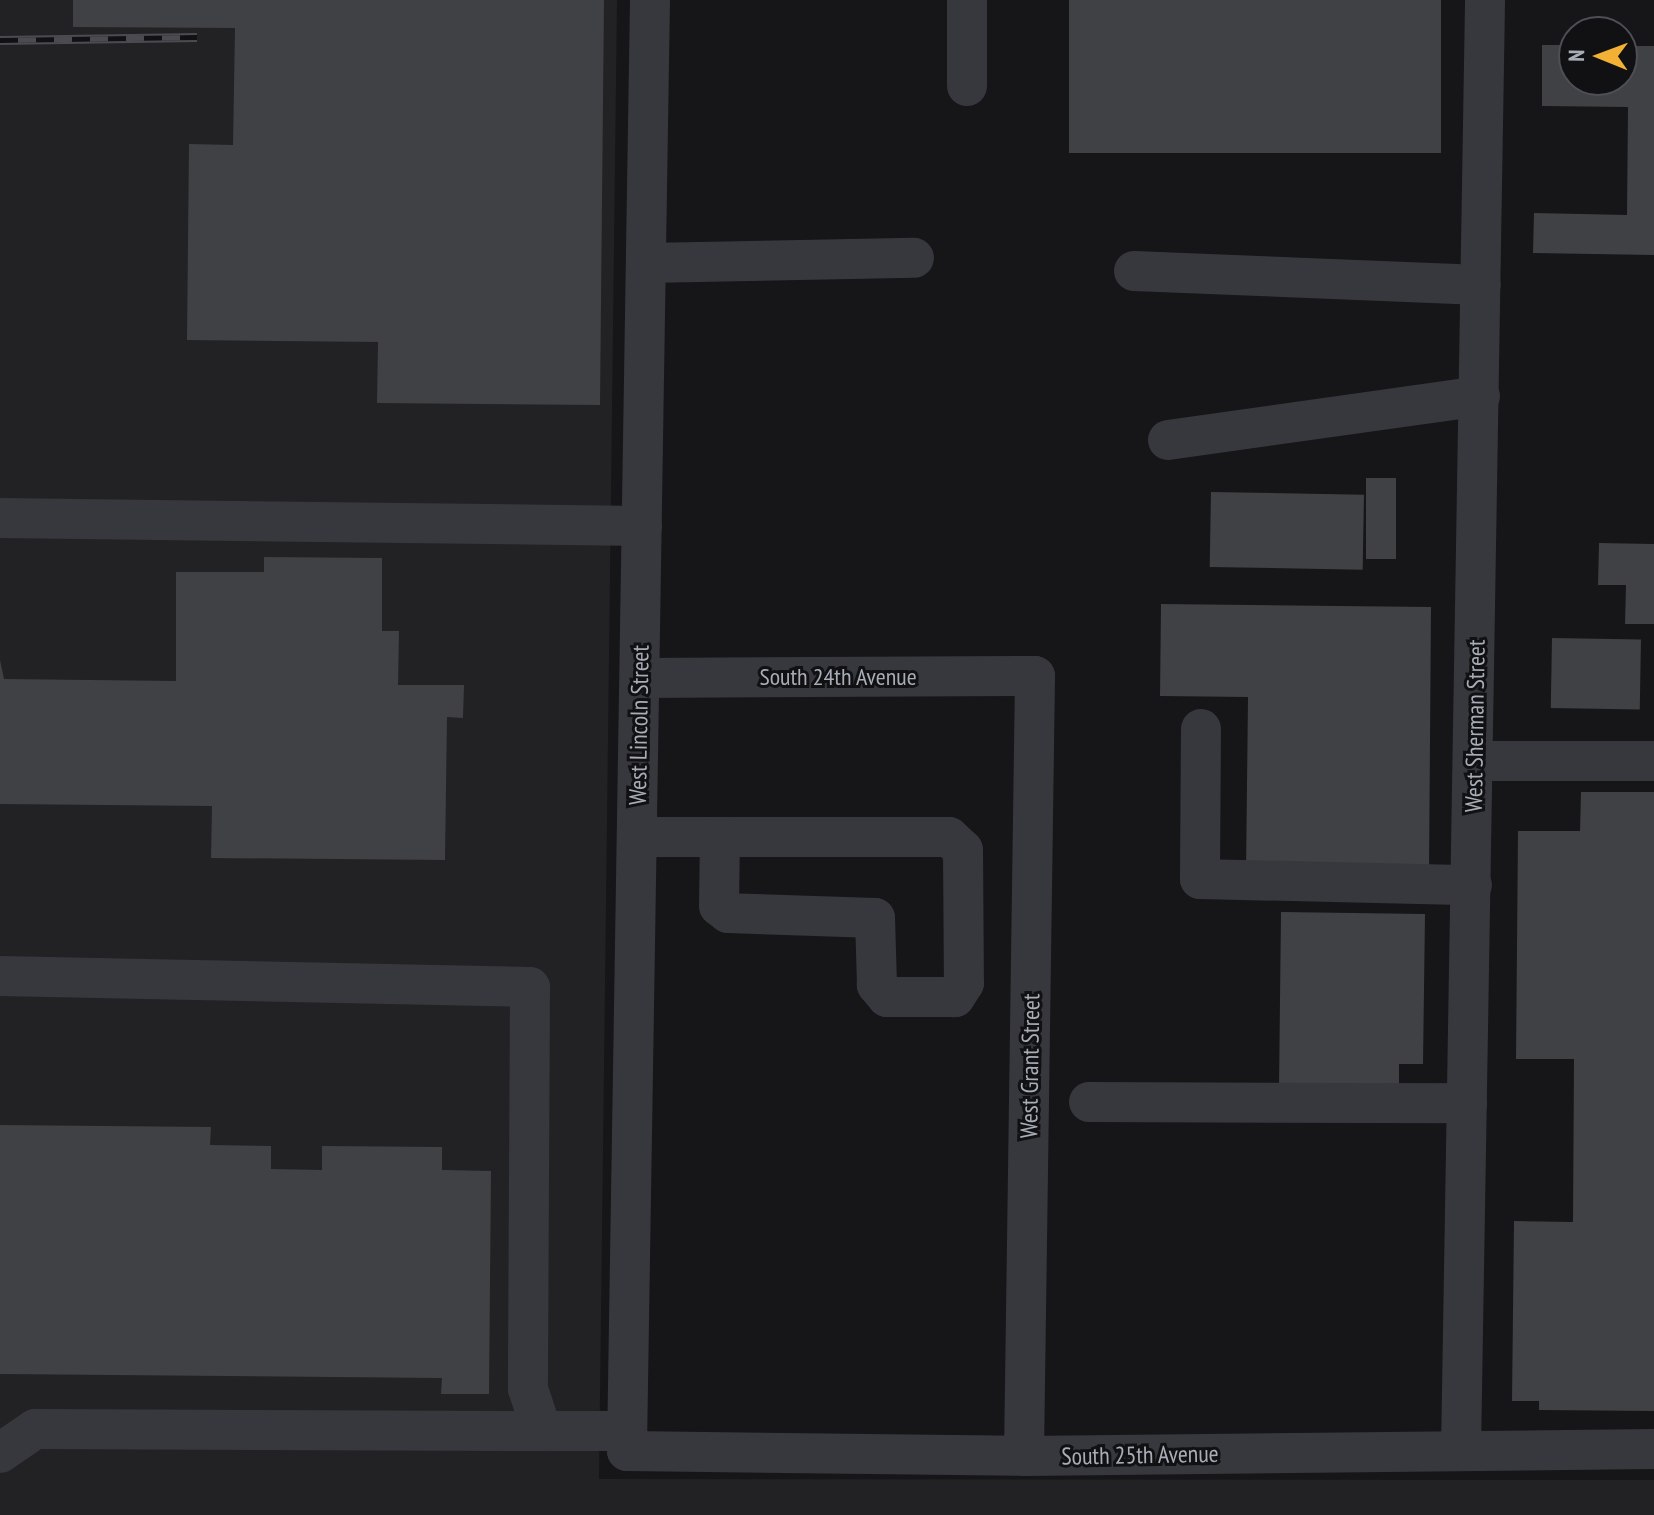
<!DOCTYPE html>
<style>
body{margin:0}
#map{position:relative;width:1654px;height:1515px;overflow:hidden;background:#161618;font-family:"PT Sans Narrow",sans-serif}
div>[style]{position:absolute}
.built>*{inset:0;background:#222225}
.building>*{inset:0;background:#404145;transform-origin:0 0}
.minor>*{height:40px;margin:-20px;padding:0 20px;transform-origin:20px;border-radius:20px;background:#37383d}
.rail>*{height:9px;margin-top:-4.5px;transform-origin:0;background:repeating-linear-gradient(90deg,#111113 0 18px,#4a4c52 0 36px);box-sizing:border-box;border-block:2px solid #4a4c52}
span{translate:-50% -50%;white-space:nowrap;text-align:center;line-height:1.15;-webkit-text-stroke:6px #111113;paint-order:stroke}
.street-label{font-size:24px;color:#a8adb8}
.north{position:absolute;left:1558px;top:16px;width:80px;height:80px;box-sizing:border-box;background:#111113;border:2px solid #4d4f55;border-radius:50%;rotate:271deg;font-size:22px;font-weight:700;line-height:32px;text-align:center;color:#a8adb8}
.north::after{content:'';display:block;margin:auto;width:28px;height:36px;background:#f2b134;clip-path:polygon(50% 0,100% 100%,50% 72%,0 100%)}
</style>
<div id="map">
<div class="built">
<i style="clip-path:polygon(0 0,617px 0,599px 1479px,1654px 1480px,1654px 1515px,0 1515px)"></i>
</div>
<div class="building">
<i style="clip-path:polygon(73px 0,604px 0,600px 405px,377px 403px,378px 342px,187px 340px,189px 144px,233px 145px,235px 28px,73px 27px)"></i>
<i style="left:1069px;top:0;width:372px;height:153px"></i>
<i style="clip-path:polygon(1542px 45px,1574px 45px,1574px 80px,1622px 80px,1622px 46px,1654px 46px,1654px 255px,1533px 253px,1534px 213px,1627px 215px,1628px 107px,1542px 106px)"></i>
<i style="left:1366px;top:478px;width:30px;height:81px"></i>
<i style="left:1211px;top:492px;width:153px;height:75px;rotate:1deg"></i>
<i style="clip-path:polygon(1599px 543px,1654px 544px,1654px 624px,1625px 624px,1626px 585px,1598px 585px)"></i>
<i style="clip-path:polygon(264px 557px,382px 558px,382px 631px,399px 631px,398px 685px,464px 685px,463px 718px,447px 717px,445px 860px,211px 858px,212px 806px,0 804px,0 660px,4px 679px,176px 681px,176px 572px,264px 572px)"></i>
<i style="clip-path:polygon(1161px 604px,1431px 607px,1429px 874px,1246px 873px,1248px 697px,1160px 696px)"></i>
<i style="left:1552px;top:638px;width:89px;height:70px;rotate:1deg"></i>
<i style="clip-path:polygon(1581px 792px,1654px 792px,1654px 1411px,1539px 1410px,1539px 1401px,1512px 1401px,1514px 1221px,1573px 1222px,1574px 1059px,1516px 1059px,1518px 831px,1580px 831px)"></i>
<i style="clip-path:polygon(1281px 912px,1425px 914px,1423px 1064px,1399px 1064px,1399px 1089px,1279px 1088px)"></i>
<i style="clip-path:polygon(0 1125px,211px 1127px,210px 1145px,271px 1146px,271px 1169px,322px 1170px,322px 1146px,442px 1147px,442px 1170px,491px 1171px,489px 1394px,441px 1394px,442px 1378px,0 1374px)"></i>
</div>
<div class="minor">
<i style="left:650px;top:0;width:1451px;rotate:90.91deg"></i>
<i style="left:627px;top:1451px;width:397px;rotate:0.7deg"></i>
<i style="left:1024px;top:1456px;width:630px;rotate:-0.64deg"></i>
<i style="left:967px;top:86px;width:86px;rotate:-90deg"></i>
<i style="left:646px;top:263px;width:268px;rotate:-1.1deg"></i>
<i style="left:1134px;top:271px;width:347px;rotate:2.3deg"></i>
<i style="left:1168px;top:440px;width:315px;rotate:-8deg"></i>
<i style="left:0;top:518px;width:642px;rotate:0.71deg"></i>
<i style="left:640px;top:678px;width:395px;rotate:-0.3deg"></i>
<i style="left:1035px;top:676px;width:780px;rotate:90.81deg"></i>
<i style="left:1201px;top:729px;width:150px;rotate:90.4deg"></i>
<i style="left:1200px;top:879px;width:272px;rotate:1.3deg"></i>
<i style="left:1474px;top:761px;width:180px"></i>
<i style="left:637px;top:837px;width:312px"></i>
<i style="left:949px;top:837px;width:19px;rotate:43deg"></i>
<i style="left:963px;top:850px;width:133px;rotate:89.6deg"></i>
<i style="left:964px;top:983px;width:17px;rotate:123deg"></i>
<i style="left:955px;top:997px;width:68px;rotate:180deg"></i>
<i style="left:887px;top:997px;width:16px;rotate:-130deg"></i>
<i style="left:877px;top:985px;width:67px;rotate:-91.7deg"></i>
<i style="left:875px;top:918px;width:147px;rotate:-178.1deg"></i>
<i style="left:728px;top:913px;width:11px;rotate:-142deg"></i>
<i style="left:719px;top:906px;width:69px;rotate:-89.2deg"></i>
<i style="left:0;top:976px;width:530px;rotate:1.19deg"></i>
<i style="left:530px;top:987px;width:402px;rotate:90.3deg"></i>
<i style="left:528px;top:1389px;width:44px;rotate:71.6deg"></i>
<i style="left:542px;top:1431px;width:84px"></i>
<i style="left:1089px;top:1102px;width:378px;rotate:0.2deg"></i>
<i style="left:1461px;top:1451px;width:1451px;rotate:-89.05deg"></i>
<i style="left:0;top:1453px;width:42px;rotate:-34.4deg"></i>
<i style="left:35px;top:1429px;width:507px;rotate:0.23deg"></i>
</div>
<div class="rail">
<i style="left:0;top:40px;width:197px;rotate:-0.9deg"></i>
</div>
<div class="street-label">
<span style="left:838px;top:677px">South 24th Avenue</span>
<span style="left:639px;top:725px;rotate:-89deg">West Lincoln Street</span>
<span style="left:1475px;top:726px;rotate:-89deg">West Sherman Street</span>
<span style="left:1030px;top:1066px;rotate:-89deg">West Grant Street</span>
<span style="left:1140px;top:1455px;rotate:-1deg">South 25th Avenue</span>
</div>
<div class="north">N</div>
</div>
